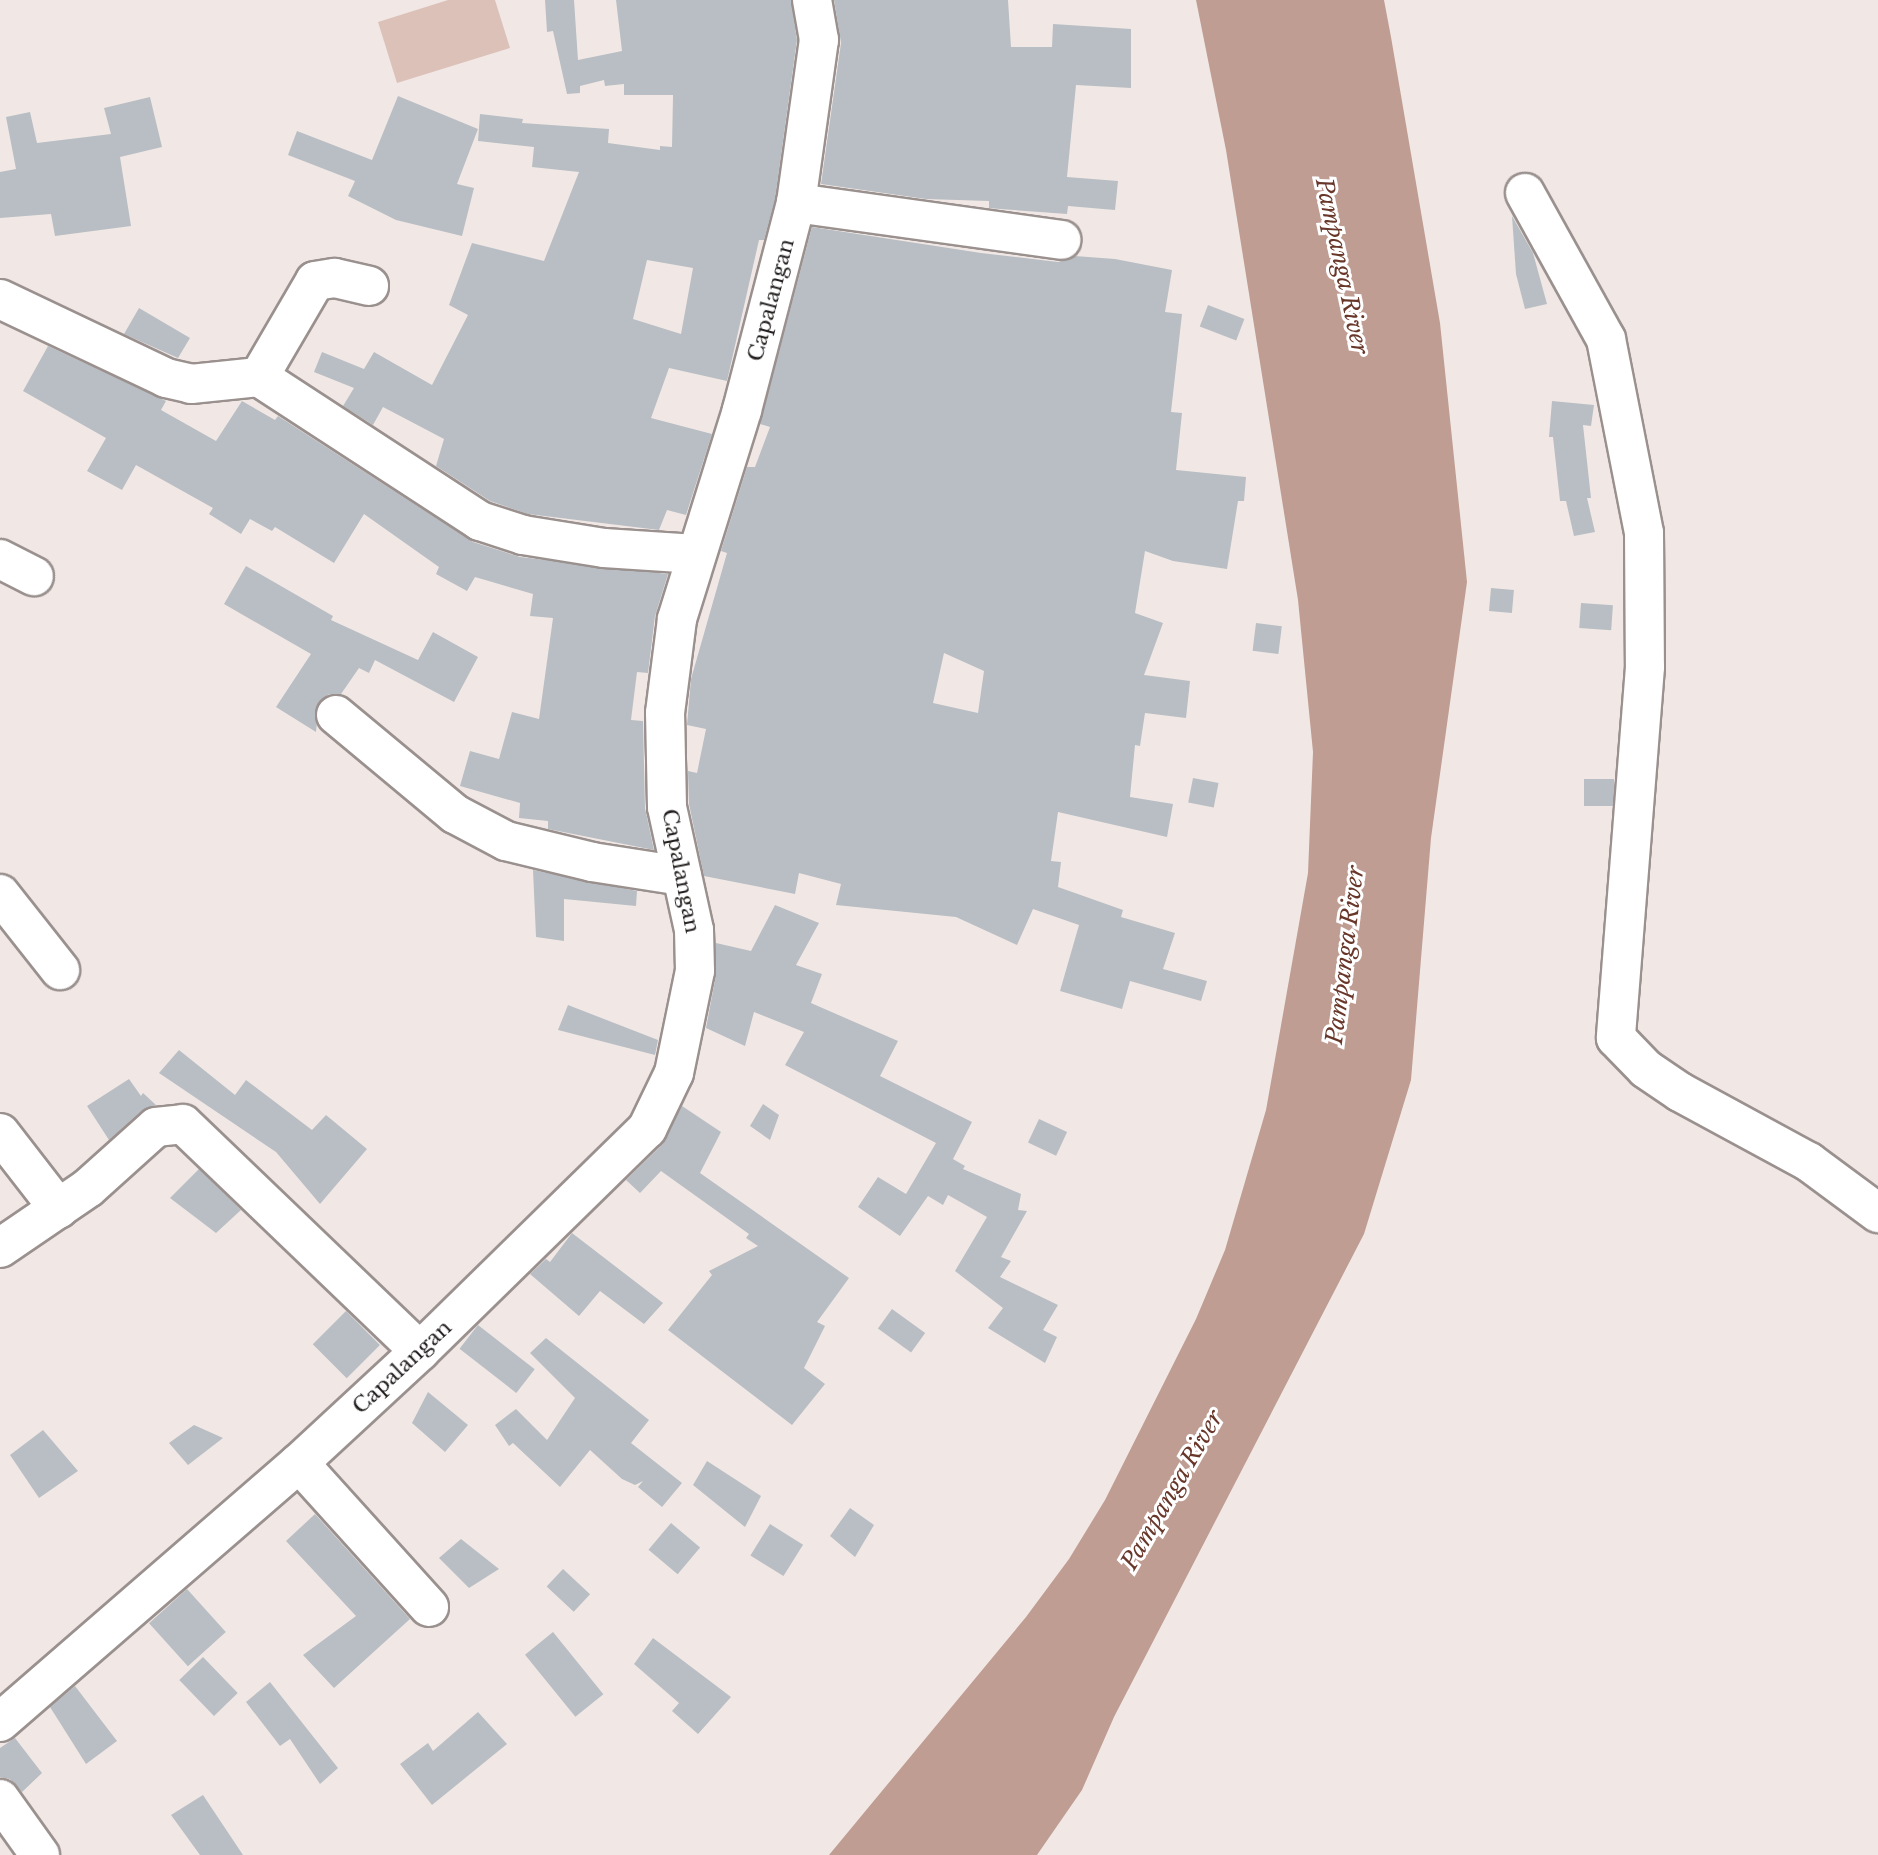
<!DOCTYPE html>
<style>
body{margin:0}
#map{position:relative;width:1878px;height:1855px;overflow:hidden;background:#f1e8e5;font-family:"Libre Baskerville",serif}
div>[style]{position:absolute}
.green>*{inset:0;background:#dcc1b9}
.water>*{inset:0;background:#bf9d93}
.building>*{inset:0;background:#b8bec3;transform-origin:0 0}
.roads{filter:drop-shadow(2px 0 #9a918f) drop-shadow(-2px 0 #9a918f) drop-shadow(0 2px #9a918f) drop-shadow(0 -2px #9a918f)}
.minor>*{height:38px;margin:-19px;padding:0 19px;transform-origin:19px;border-radius:19px;background:#fff}
span{translate:-50% -50%;white-space:nowrap;text-align:center;line-height:1.15;-webkit-text-stroke:6px #fff;paint-order:stroke}
.street-label{font-size:21px;color:#221f1e}
.water-label{font-size:23px;color:#68372a;font-style:italic}
</style>
<div id="map">
<div class="green">
<i style="clip-path:polygon(448px 0,495px 0,510px 48px,397px 83px,378px 22px)"></i>
</div>
<div class="water">
<i style="clip-path:polygon(1196px 0,1384px 0,1391px 37px,1440px 323px,1467px 582px,1431px 838px,1411px 1080px,1364px 1234px,1114px 1717px,1082px 1790px,1037px 1855px,829px 1855px,1026px 1617px,1069px 1559px,1105px 1500px,1196px 1319px,1225px 1250px,1266px 1110px,1308px 873px,1313px 752px,1298px 600px,1226px 150px)"></i>
</div>
<div class="building">
<i style="clip-path:polygon(evenodd,545px 0,574px 0,578px 60px,622px 51px,616px 0,791px 0,797px 40px,775px 199px,764px 240px,759px 240px,727px 381px,669px 368px,651px 418px,712px 434px,686px 515px,667px 510px,659px 530px,528px 514px,490px 501px,436px 466px,444px 439px,383px 407px,373px 425px,343px 406px,354px 388px,314px 372px,322px 352px,364px 369px,374px 352px,432px 385px,468px 315px,449px 305px,472px 243px,544px 261px,579px 172px,532px 167px,534px 147px,478px 141px,480px 114px,523px 119px,522px 123px,609px 129px,608px 143px,660px 150px,660px 146px,672px 147px,673px 95px,624px 95px,624px 84px,605px 86px,604px 80px,580px 86px,580px 93px,567px 94px,553px 31px,547px 32px,545px 0,647px 260px,693px 268px,681px 334px,633px 319px,647px 260px)"></i>
<i style="clip-path:polygon(834px 0,1008px 0,1011px 47px,1052px 47px,1053px 24px,1131px 29px,1131px 88px,1076px 85px,1067px 177px,1118px 181px,1115px 210px,1068px 206px,1067px 214px,1000px 209px,989px 208px,989px 201px,926px 199px,821px 184px,841px 43px)"></i>
<i style="clip-path:polygon(398px 96px,478px 129px,457px 184px,474px 188px,462px 236px,396px 220px,348px 196px,355px 181px,288px 155px,297px 131px,372px 160px)"></i>
<i style="clip-path:polygon(150px 97px,162px 147px,120px 157px,131px 226px,55px 236px,51px 214px,0 218px,0 172px,16px 169px,6px 117px,30px 112px,37px 143px,111px 134px,104px 108px)"></i>
<i style="clip-path:polygon(1512px 216px,1533px 253px,1547px 304px,1525px 309px,1516px 274px)"></i>
<i style="clip-path:polygon(evenodd,812px 227px,981px 253px,1058px 262px,1075px 256px,1115px 259px,1172px 270px,1165px 312px,1182px 314px,1171px 412px,1182px 413px,1176px 470px,1246px 477px,1244px 501px,1238px 501px,1227px 569px,1173px 561px,1145px 551px,1135px 613px,1163px 623px,1144px 675px,1190px 681px,1186px 718px,1145px 713px,1140px 746px,1135px 745px,1130px 797px,1173px 804px,1167px 837px,1058px 812px,1051px 861px,1061px 862px,1058px 887px,1123px 910px,1121px 917px,1175px 933px,1163px 969px,1207px 981px,1201px 1001px,1130px 981px,1122px 1009px,1060px 991px,1079px 925px,1033px 909px,1017px 945px,956px 917px,836px 905px,841px 884px,799px 873px,795px 894px,704px 876px,689px 804px,688px 771px,697px 773px,706px 729px,687px 725px,691px 679px,727px 553px,721px 551px,747px 467px,755px 467px,770px 427px,760px 424px,812px 227px,944px 653px,984px 671px,978px 713px,933px 703px,944px 653px)"></i>
<i style="left:1208px;top:305px;width:39px;height:23px;rotate:21deg"></i>
<i style="clip-path:polygon(139px 308px,190px 338px,178px 358px,124px 334px)"></i>
<i style="clip-path:polygon(48px 346px,166px 401px,161px 410px,216px 441px,242px 401px,275px 420px,278px 416px,473px 542px,520px 557px,668px 574px,655px 616px,648px 673px,637px 672px,631px 720px,643px 721px,645px 808px,654px 850px,548px 829px,548px 821px,519px 818px,520px 803px,460px 786px,470px 751px,499px 759px,512px 712px,539px 719px,553px 618px,530px 616px,533px 594px,475px 577px,467px 591px,436px 574px,439px 567px,364px 514px,334px 563px,275px 527px,272px 531px,250px 519px,241px 534px,209px 514px,213px 508px,136px 465px,122px 490px,87px 471px,106px 438px,23px 391px)"></i>
<i style="clip-path:polygon(1552px 401px,1594px 405px,1591px 426px,1583px 425px,1591px 498px,1587px 498px,1595px 532px,1574px 536px,1566px 501px,1560px 501px,1553px 437px,1549px 437px)"></i>
<i style="clip-path:polygon(246px 566px,333px 616px,331px 620px,418px 660px,433px 632px,478px 657px,454px 702px,375px 660px,369px 673px,359px 668px,341px 694px,329px 694px,319px 702px,316px 732px,276px 707px,311px 654px,224px 604px)"></i>
<i style="left:1491px;top:588px;width:23px;height:23px;rotate:5deg"></i>
<i style="left:1581px;top:603px;width:32px;height:25px;rotate:4deg"></i>
<i style="left:1256px;top:623px;width:26px;height:28px;rotate:7deg"></i>
<i style="left:1193px;top:778px;width:26px;height:25px;rotate:11deg"></i>
<i style="left:1584px;top:779px;width:30px;height:27px"></i>
<i style="clip-path:polygon(533px 870px,637px 891px,636px 906px,564px 899px,564px 941px,536px 937px)"></i>
<i style="clip-path:polygon(775px 905px,819px 923px,796px 965px,822px 974px,811px 1003px,898px 1041px,880px 1076px,972px 1122px,953px 1159px,965px 1166px,963px 1169px,1021px 1194px,1018px 1210px,1027px 1211px,1001px 1257px,1011px 1261px,1000px 1277px,1058px 1305px,1043px 1330px,1057px 1337px,1045px 1363px,988px 1328px,1003px 1308px,955px 1271px,987px 1217px,948px 1195px,943px 1205px,928px 1196px,900px 1236px,858px 1207px,878px 1177px,906px 1194px,936px 1143px,785px 1065px,804px 1032px,754px 1012px,745px 1046px,706px 1028px,716px 975px,716px 943px,751px 951px)"></i>
<i style="clip-path:polygon(568px 1005px,658px 1040px,655px 1055px,558px 1030px)"></i>
<i style="clip-path:polygon(179px 1050px,235px 1095px,246px 1080px,312px 1130px,326px 1115px,367px 1149px,320px 1204px,276px 1152px,159px 1073px)"></i>
<i style="clip-path:polygon(129px 1079px,141px 1096px,143px 1093px,156px 1105px,141px 1111px,109px 1140px,87px 1106px)"></i>
<i style="clip-path:polygon(763px 1104px,779px 1115px,770px 1140px,750px 1126px)"></i>
<i style="clip-path:polygon(682px 1106px,721px 1132px,700px 1173px,849px 1278px,817px 1322px,825px 1326px,804px 1368px,825px 1384px,792px 1425px,668px 1330px,712px 1275px,709px 1271px,758px 1246px,746px 1238px,749px 1234px,661px 1171px,640px 1193px,626px 1180px,663px 1144px)"></i>
<i style="left:1039px;top:1119px;width:31px;height:26px;rotate:25deg"></i>
<i style="clip-path:polygon(199px 1169px,241px 1210px,216px 1233px,170px 1198px)"></i>
<i style="clip-path:polygon(572px 1233px,663px 1303px,644px 1324px,600px 1291px,579px 1316px,530px 1274px,546px 1259px,550px 1262px)"></i>
<i style="left:892px;top:1309px;width:41px;height:24px;rotate:36deg"></i>
<i style="left:346px;top:1311px;width:48px;height:47px;rotate:45deg"></i>
<i style="left:478px;top:1325px;width:72px;height:30px;rotate:38deg"></i>
<i style="clip-path:polygon(546px 1338px,649px 1420px,631px 1443px,682px 1483px,662px 1507px,638px 1487px,643px 1481px,635px 1485px,622px 1479px,590px 1450px,560px 1487px,513px 1443px,509px 1446px,495px 1425px,516px 1409px,547px 1440px,575px 1398px,530px 1353px)"></i>
<i style="clip-path:polygon(428px 1392px,468px 1425px,445px 1452px,412px 1423px)"></i>
<i style="clip-path:polygon(194px 1425px,223px 1438px,188px 1465px,169px 1443px)"></i>
<i style="clip-path:polygon(43px 1430px,78px 1471px,39px 1498px,10px 1455px)"></i>
<i style="clip-path:polygon(707px 1461px,761px 1496px,745px 1527px,693px 1485px)"></i>
<i style="clip-path:polygon(850px 1508px,874px 1525px,855px 1557px,830px 1536px)"></i>
<i style="clip-path:polygon(315px 1514px,410px 1619px,334px 1688px,303px 1655px,356px 1616px,286px 1541px)"></i>
<i style="left:671px;top:1523px;width:38px;height:35px;rotate:40deg"></i>
<i style="left:770px;top:1524px;width:39px;height:37px;rotate:32deg"></i>
<i style="clip-path:polygon(461px 1539px,499px 1569px,469px 1588px,439px 1558px)"></i>
<i style="left:563px;top:1569px;width:37px;height:24px;rotate:43deg"></i>
<i style="left:187px;top:1589px;width:58px;height:51px;rotate:48deg"></i>
<i style="left:553px;top:1632px;width:80px;height:36px;rotate:51deg"></i>
<i style="clip-path:polygon(653px 1638px,731px 1697px,698px 1734px,672px 1711px,679px 1703px,634px 1664px)"></i>
<i style="left:203px;top:1657px;width:50px;height:33px;rotate:46deg"></i>
<i style="clip-path:polygon(270px 1682px,338px 1768px,320px 1784px,290px 1739px,280px 1746px,246px 1702px)"></i>
<i style="clip-path:polygon(75px 1686px,117px 1741px,86px 1764px,50px 1707px)"></i>
<i style="clip-path:polygon(478px 1712px,507px 1744px,432px 1805px,400px 1764px,428px 1743px,433px 1751px)"></i>
<i style="clip-path:polygon(15px 1738px,42px 1773px,22px 1792px,10px 1779px,0 1777px,0 1748px)"></i>
<i style="clip-path:polygon(203px 1795px,243px 1855px,200px 1855px,171px 1815px)"></i>
</div>
<div class="roads">
<div class="minor">
<i style="left:1525px;top:193px;width:167px;rotate:61deg"></i>
<i style="left:1606px;top:339px;width:198px;rotate:78.9deg"></i>
<i style="left:1644px;top:533px;width:134px;rotate:89.6deg"></i>
<i style="left:1645px;top:667px;width:372px;rotate:94.5deg"></i>
<i style="left:1616px;top:1038px;width:43px;rotate:45.9deg"></i>
<i style="left:1646px;top:1069px;width:41px;rotate:34.1deg"></i>
<i style="left:1680px;top:1092px;width:147px;rotate:28.5deg"></i>
<i style="left:1809px;top:1162px;width:86px;rotate:36.5deg"></i>
<i style="left:796px;top:203px;width:268px;rotate:7.9deg"></i>
<i style="left:0;top:299px;width:184px;rotate:25.4deg"></i>
<i style="left:166px;top:378px;width:26px;rotate:13deg"></i>
<i style="left:191px;top:384px;width:68px;rotate:-5.9deg"></i>
<i style="left:259px;top:377px;width:264px;rotate:33.1deg"></i>
<i style="left:480px;top:521px;width:45px;rotate:18deg"></i>
<i style="left:523px;top:535px;width:82px;rotate:9.1deg"></i>
<i style="left:604px;top:548px;width:92px;rotate:3.7deg"></i>
<i style="left:259px;top:377px;width:111px;rotate:-59.7deg"></i>
<i style="left:315px;top:281px;width:20px;rotate:-9deg"></i>
<i style="left:335px;top:278px;width:35px;rotate:13deg"></i>
<i style="left:0;top:559px;width:38px;rotate:27deg"></i>
<i style="left:336px;top:715px;width:155px;rotate:39.8deg"></i>
<i style="left:455px;top:814px;width:58px;rotate:27.9deg"></i>
<i style="left:506px;top:841px;width:89px;rotate:13.7deg"></i>
<i style="left:592px;top:862px;width:91px;rotate:8.8deg"></i>
<i style="left:0;top:894px;width:97px;rotate:51.7deg"></i>
<i style="left:0;top:1133px;width:96px;rotate:52.2deg"></i>
<i style="left:0;top:1248px;width:107px;rotate:-34.3deg"></i>
<i style="left:88px;top:1188px;width:91px;rotate:-41.9deg"></i>
<i style="left:156px;top:1127px;width:27px;rotate:-6deg"></i>
<i style="left:183px;top:1124px;width:328px;rotate:43.8deg"></i>
<i style="left:299px;top:1463px;width:194px;rotate:47.9deg"></i>
<i style="left:0;top:1722px;width:396px;rotate:-40.9deg"></i>
<i style="left:299px;top:1463px;width:165px;rotate:-42.8deg"></i>
<i style="left:420px;top:1351px;width:318px;rotate:-44.4deg"></i>
<i style="left:647px;top:1129px;width:62px;rotate:-64.3deg"></i>
<i style="left:674px;top:1073px;width:104px;rotate:-78.4deg"></i>
<i style="left:695px;top:971px;width:41px;rotate:-91.4deg"></i>
<i style="left:694px;top:930px;width:126px;rotate:-102.4deg"></i>
<i style="left:667px;top:807px;width:94px;rotate:-91.2deg"></i>
<i style="left:665px;top:713px;width:95px;rotate:-82.7deg"></i>
<i style="left:677px;top:619px;width:219px;rotate:-72.7deg"></i>
<i style="left:742px;top:410px;width:214px;rotate:-75.4deg"></i>
<i style="left:796px;top:203px;width:165px;rotate:-82deg"></i>
<i style="left:819px;top:40px;width:41px;rotate:-99.9deg"></i>
<i style="left:0;top:1799px;width:69px;rotate:54.5deg"></i>
</div>
</div>
<div class="street-label">
<span style="left:771px;top:300px;rotate:-75deg">Capalangan</span>
<span style="left:681px;top:871px;rotate:79deg">Capalangan</span>
<span style="left:402px;top:1367px;rotate:-43deg">Capalangan</span>
</div>
<div class="water-label">
<span style="left:1342px;top:266px;rotate:78deg">Pampanga River</span>
<span style="left:1345px;top:955px;rotate:-83deg">Pampanga River</span>
<span style="left:1172px;top:1490px;rotate:-60deg">Pampanga River</span>
</div>
</div>
